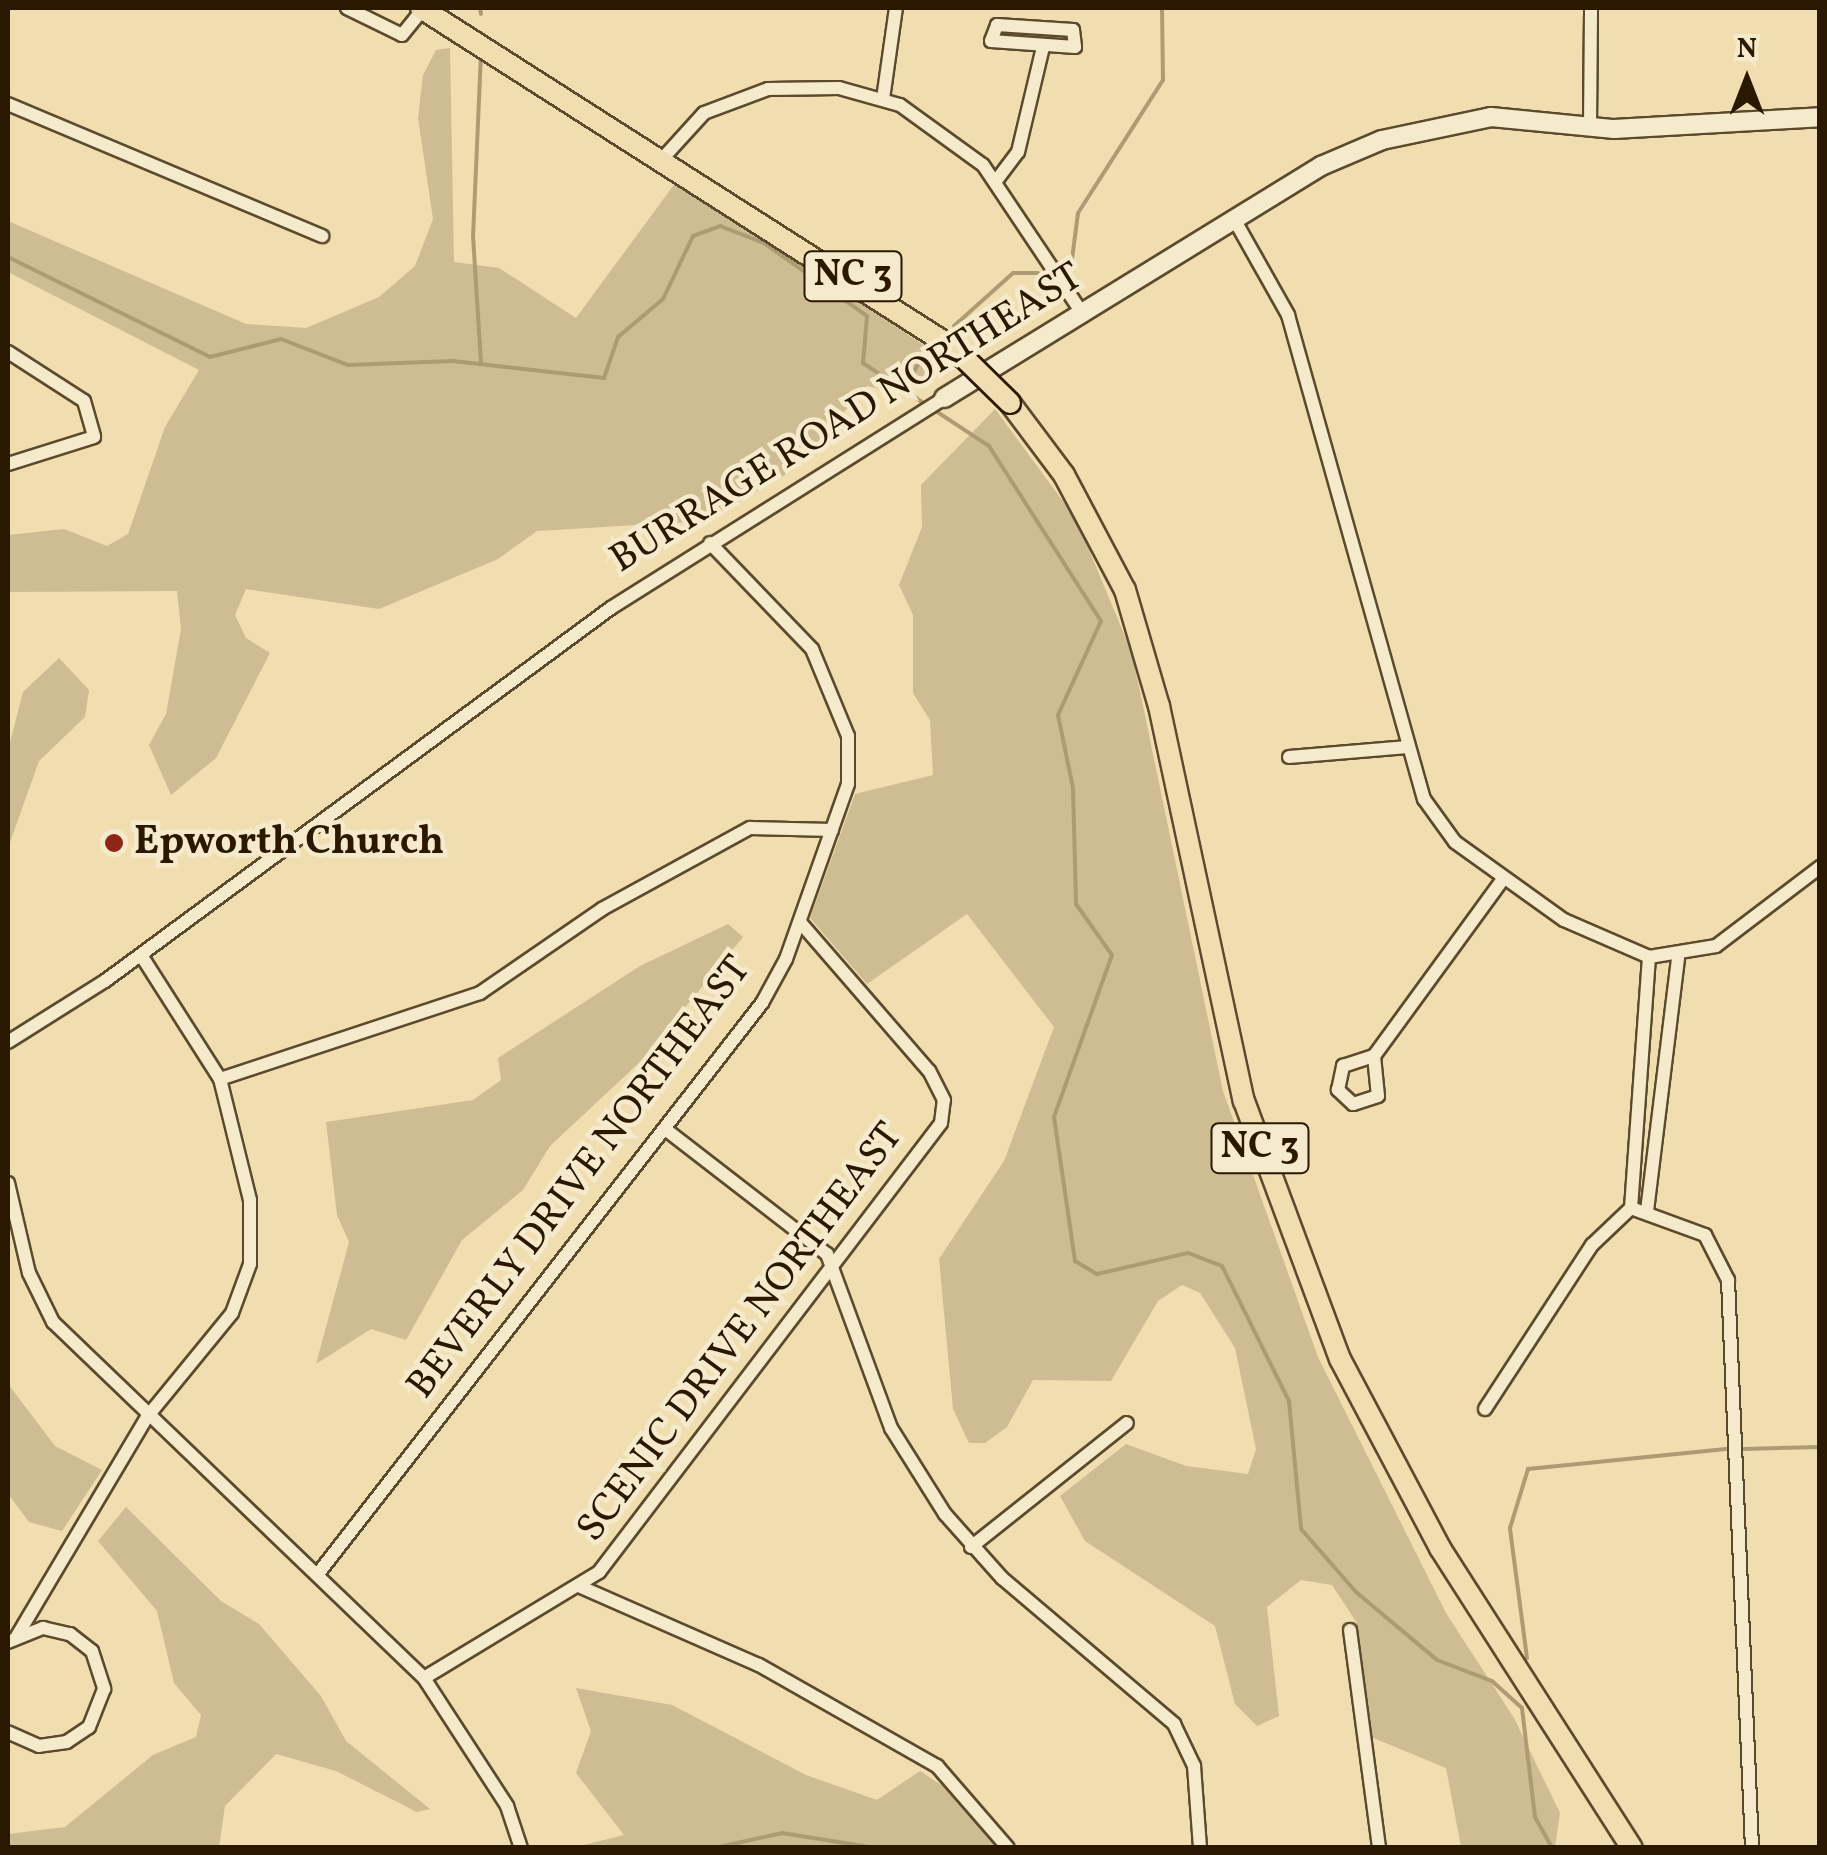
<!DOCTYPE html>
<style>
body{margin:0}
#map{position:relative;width:1827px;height:1855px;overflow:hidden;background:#f0deb0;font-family:Vollkorn,serif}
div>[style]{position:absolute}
.green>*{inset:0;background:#cebc92}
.stream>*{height:4px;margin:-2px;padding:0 2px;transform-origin:2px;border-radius:2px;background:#ad9b74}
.roads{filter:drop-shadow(2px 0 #5c4a2c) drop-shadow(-2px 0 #5c4a2c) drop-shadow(0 2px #5c4a2c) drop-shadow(0 -2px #5c4a2c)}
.street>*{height:12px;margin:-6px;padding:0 6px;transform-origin:6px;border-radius:6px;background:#f5eacc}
.secondary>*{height:18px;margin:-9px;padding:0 9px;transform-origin:9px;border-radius:9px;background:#f5eacc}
.primary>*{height:20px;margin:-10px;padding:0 10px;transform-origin:10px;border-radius:10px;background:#f0deb0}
.bridges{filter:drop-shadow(2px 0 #2a1800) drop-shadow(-2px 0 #2a1800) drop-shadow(0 2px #2a1800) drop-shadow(0 -2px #2a1800)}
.primary-bridge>*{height:20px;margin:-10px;padding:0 10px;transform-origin:10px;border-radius:10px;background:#f0deb0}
.dots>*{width:28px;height:28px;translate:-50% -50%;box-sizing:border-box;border:5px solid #f5eacc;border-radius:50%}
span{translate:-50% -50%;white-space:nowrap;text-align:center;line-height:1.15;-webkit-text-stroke:9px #f5eacc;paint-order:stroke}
.shield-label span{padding:2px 8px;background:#f5eacc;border:2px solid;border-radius:8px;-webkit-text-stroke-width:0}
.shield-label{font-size:38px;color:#2a1800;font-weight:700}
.street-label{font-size:40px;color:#2a1800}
.poi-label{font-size:40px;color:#2a1800;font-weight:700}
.left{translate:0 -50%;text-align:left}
.frame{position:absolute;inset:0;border:10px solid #2a1800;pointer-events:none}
.north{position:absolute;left:1697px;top:30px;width:100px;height:100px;-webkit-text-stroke:8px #f5eacc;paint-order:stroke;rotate:0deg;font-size:28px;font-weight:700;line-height:40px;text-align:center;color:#2a1800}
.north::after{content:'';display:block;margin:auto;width:35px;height:45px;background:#2a1800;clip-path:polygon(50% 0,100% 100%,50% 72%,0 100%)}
</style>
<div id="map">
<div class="green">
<i style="clip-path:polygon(450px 48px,454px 262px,499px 268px,576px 318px,676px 182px,957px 367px,894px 392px,867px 386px,792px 471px,705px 521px,537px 531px,498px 559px,379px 609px,246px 589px,235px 615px,246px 638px,270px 653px,216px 758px,171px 795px,149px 745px,166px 714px,181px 629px,177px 591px,8px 592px,8px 535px,64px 529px,107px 546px,128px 534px,165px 427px,199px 370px,8px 272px,8px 221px,246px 324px,306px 328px,379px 297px,415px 266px,433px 219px,418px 118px,423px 75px,436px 50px)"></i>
<i style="clip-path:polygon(995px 409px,1076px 519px,1132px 653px,1223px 1091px,1318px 1357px,1446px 1613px,1514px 1718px,1560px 1813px,1555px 1847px,1461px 1847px,1446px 1768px,1371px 1737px,1357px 1623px,1332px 1585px,1301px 1580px,1267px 1607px,1279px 1716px,1257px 1726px,1235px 1704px,1215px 1626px,1085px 1541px,1060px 1496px,1126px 1444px,1186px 1466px,1248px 1474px,1256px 1449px,1235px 1348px,1200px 1293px,1182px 1285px,1158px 1301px,1111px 1381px,1033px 1380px,1007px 1427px,985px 1443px,969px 1443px,953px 1409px,939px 1259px,1004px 1161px,1054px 1027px,967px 914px,867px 984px,810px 918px,855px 794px,933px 775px,930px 720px,913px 693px,913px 615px,899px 585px,922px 527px,921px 485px)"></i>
<i style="clip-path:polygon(59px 658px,89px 690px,85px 717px,39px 761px,8px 848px,8px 750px,23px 692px)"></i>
<i style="clip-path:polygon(728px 924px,743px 937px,641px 1061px,550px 1146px,523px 1190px,462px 1240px,406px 1340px,371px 1329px,316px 1364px,349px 1242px,337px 1215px,326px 1122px,473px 1100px,501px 1080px,498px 1058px,640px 966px)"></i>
<i style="clip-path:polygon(8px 1384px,55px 1446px,102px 1470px,62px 1531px,29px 1522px,8px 1494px)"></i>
<i style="clip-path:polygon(126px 1507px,221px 1601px,259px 1624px,321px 1696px,346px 1741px,430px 1809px,417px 1812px,336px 1771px,276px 1754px,225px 1806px,219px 1847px,8px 1847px,8px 1834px,65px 1827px,153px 1755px,196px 1737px,201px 1715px,174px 1683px,157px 1611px,98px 1541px)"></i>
<i style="clip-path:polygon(576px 1688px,672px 1705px,806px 1775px,877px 1800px,920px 1771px,963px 1799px,996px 1847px,572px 1848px,624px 1835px,576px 1773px,591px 1731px)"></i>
</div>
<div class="stream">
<i style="left:480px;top:8px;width:6px;rotate:81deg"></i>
<i style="left:8px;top:257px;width:225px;rotate:26.3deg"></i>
<i style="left:210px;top:357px;width:73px;rotate:-14.2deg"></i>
<i style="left:281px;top:339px;width:72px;rotate:21.2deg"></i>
<i style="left:348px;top:365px;width:105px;rotate:-2.2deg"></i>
<i style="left:453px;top:361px;width:152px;rotate:6.4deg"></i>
<i style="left:604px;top:378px;width:43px;rotate:-71.1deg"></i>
<i style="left:618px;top:337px;width:59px;rotate:-40.2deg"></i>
<i style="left:663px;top:299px;width:70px;rotate:-64.5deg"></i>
<i style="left:693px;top:236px;width:29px;rotate:-20deg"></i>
<i style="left:720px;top:226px;width:47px;rotate:21.1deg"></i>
<i style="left:764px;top:243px;width:126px;rotate:35.3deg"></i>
<i style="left:867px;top:316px;width:47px;rotate:94.9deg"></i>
<i style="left:863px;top:363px;width:151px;rotate:33.4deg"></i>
<i style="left:989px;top:446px;width:208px;rotate:57.4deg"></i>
<i style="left:1101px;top:621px;width:103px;rotate:114.6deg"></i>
<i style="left:1058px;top:715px;width:75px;rotate:78.4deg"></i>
<i style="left:1073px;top:788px;width:116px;rotate:88.5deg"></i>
<i style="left:1076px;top:904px;width:62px;rotate:54.8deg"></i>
<i style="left:1112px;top:955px;width:172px;rotate:109.7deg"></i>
<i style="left:1054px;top:1117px;width:146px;rotate:81.7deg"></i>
<i style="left:1075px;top:1261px;width:26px;rotate:31deg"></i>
<i style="left:1097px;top:1274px;width:93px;rotate:-13deg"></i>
<i style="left:1188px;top:1253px;width:36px;rotate:21deg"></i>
<i style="left:1222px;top:1266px;width:151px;rotate:63.6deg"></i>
<i style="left:1289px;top:1401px;width:129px;rotate:84.6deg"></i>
<i style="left:1301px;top:1529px;width:84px;rotate:48.9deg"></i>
<i style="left:1356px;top:1592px;width:106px;rotate:40deg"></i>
<i style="left:1437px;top:1660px;width:59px;rotate:20.9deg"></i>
<i style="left:1492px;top:1681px;width:40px;rotate:42deg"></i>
<i style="left:1522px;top:1708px;width:110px;rotate:83.2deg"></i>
<i style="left:1535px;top:1817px;width:35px;rotate:61deg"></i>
<i style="left:1071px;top:267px;width:54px;rotate:-82.6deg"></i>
<i style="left:1078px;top:213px;width:158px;rotate:-57.4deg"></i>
<i style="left:1163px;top:80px;width:72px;rotate:-90.8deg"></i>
<i style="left:954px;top:326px;width:79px;rotate:-41.9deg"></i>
<i style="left:1013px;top:273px;width:25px"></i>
<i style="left:481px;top:363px;width:126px;rotate:-93.6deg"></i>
<i style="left:473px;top:237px;width:182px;rotate:-87.5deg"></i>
<i style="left:906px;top:387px;width:50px;rotate:-62.4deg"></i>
<i style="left:1744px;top:1449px;width:76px;rotate:-1.5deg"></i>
<i style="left:1527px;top:1658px;width:131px;rotate:-97.5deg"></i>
<i style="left:1510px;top:1528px;width:62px;rotate:-73deg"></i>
<i style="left:1528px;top:1469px;width:199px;rotate:-5.8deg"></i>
<i style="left:715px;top:1848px;width:69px;rotate:-12.6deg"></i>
<i style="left:782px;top:1833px;width:95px;rotate:9.1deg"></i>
</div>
<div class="roads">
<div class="street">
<i style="left:347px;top:8px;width:61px;rotate:26.1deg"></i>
<i style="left:402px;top:35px;width:33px;rotate:-51deg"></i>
<i style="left:997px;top:25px;width:76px;rotate:3.8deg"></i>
<i style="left:1073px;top:30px;width:17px;rotate:83deg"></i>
<i style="left:1075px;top:47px;width:84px;rotate:-175.9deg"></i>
<i style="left:991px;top:41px;width:17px;rotate:-69deg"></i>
<i style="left:883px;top:99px;width:92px;rotate:-81.9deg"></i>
<i style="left:8px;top:104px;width:341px;rotate:22.8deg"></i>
<i style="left:1590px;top:127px;width:119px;rotate:-89.5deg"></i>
<i style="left:664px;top:157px;width:59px;rotate:-47.7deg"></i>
<i style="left:704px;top:113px;width:68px;rotate:-20.6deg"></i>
<i style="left:768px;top:89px;width:71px;rotate:-0.8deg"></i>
<i style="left:839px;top:88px;width:63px;rotate:15.6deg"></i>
<i style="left:900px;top:105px;width:102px;rotate:35.9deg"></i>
<i style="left:983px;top:165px;width:178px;rotate:56.2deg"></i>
<i style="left:996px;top:181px;width:36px;rotate:-53deg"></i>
<i style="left:1018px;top:152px;width:108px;rotate:-76.6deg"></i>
<i style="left:1234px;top:219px;width:110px;rotate:60.6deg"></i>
<i style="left:1288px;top:315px;width:503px;rotate:74.31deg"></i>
<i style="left:1424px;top:799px;width:53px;rotate:54.2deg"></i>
<i style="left:1455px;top:842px;width:134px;rotate:35.6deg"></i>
<i style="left:1564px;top:920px;width:93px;rotate:23.5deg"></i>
<i style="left:1649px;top:957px;width:68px;rotate:-9.3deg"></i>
<i style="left:1716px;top:946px;width:131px;rotate:-37.2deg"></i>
<i style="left:8px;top:352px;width:90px;rotate:32.8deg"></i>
<i style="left:84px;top:401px;width:37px;rotate:74deg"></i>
<i style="left:94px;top:437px;width:90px;rotate:162.6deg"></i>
<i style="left:1289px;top:757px;width:119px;rotate:-4.8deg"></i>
<i style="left:8px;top:1042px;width:115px;rotate:-32.2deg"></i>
<i style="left:105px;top:981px;width:629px;rotate:-36.4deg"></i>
<i style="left:611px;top:608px;width:394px;rotate:-32.2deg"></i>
<i style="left:1374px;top:1056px;width:40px;rotate:84.3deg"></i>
<i style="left:1378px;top:1096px;width:26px;rotate:162deg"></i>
<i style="left:1353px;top:1104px;width:21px;rotate:-137deg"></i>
<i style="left:1338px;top:1090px;width:25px;rotate:-78deg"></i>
<i style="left:1343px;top:1066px;width:33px;rotate:-18deg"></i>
<i style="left:1374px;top:1056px;width:220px;rotate:-53.9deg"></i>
<i style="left:220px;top:1079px;width:274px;rotate:-18.3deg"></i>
<i style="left:480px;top:993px;width:148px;rotate:-34.5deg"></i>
<i style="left:602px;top:909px;width:169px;rotate:-28.7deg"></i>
<i style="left:750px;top:828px;width:82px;rotate:1.4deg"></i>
<i style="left:665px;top:1129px;width:205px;rotate:37.7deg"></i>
<i style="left:827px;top:1254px;width:185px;rotate:69.8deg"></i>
<i style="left:891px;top:1428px;width:102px;rotate:57.9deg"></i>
<i style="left:945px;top:1514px;width:86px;rotate:48.3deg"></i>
<i style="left:1002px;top:1578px;width:226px;rotate:40.3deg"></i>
<i style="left:1174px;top:1724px;width:47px;rotate:64.5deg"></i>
<i style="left:1194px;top:1766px;width:82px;rotate:85.8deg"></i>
<i style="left:8px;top:1183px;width:92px;rotate:76.9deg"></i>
<i style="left:29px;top:1273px;width:55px;rotate:63.9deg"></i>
<i style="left:53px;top:1322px;width:514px;rotate:43.82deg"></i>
<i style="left:424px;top:1678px;width:153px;rotate:57deg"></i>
<i style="left:507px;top:1806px;width:44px;rotate:71.6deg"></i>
<i style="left:1631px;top:1208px;width:79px;rotate:20deg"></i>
<i style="left:1705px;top:1235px;width:51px;rotate:62.9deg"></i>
<i style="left:1728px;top:1280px;width:569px;rotate:87.58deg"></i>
<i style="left:1631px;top:1208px;width:252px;rotate:-85.9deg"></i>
<i style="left:1647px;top:1211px;width:255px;rotate:-83deg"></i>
<i style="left:1485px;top:1409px;width:196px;rotate:-56.9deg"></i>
<i style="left:1592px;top:1245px;width:54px;rotate:-43.5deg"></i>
<i style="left:971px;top:1547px;width:199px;rotate:-38.5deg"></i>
<i style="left:317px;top:1575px;width:725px;rotate:-52.12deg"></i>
<i style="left:762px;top:1003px;width:50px;rotate:-61.4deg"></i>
<i style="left:786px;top:959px;width:186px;rotate:-70.5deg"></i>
<i style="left:848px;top:784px;width:48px;rotate:-90deg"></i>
<i style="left:848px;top:736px;width:94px;rotate:-112.5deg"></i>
<i style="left:812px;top:649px;width:147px;rotate:-133.9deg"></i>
<i style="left:581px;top:1587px;width:194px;rotate:23.7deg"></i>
<i style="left:759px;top:1665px;width:205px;rotate:29.6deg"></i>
<i style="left:937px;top:1766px;width:108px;rotate:49.1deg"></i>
<i style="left:1350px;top:1630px;width:220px;rotate:82.4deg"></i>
<i style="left:17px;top:1636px;width:255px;rotate:-59.3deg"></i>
<i style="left:147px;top:1417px;width:134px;rotate:-50.7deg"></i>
<i style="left:232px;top:1313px;width:52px;rotate:-69.8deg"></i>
<i style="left:250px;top:1264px;width:64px;rotate:-90deg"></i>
<i style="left:250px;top:1200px;width:125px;rotate:-103.9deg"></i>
<i style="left:220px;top:1079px;width:147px;rotate:-122.5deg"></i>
<i style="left:8px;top:1642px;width:38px;rotate:-22deg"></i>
<i style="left:43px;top:1628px;width:28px;rotate:13deg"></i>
<i style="left:70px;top:1634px;width:28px;rotate:38deg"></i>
<i style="left:92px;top:1651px;width:40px;rotate:72deg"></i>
<i style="left:104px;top:1689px;width:41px;rotate:111.5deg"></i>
<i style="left:89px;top:1727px;width:27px;rotate:146deg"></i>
<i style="left:67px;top:1742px;width:28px;rotate:172deg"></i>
<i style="left:39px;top:1746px;width:34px;rotate:-156deg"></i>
<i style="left:424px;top:1678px;width:205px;rotate:-31.2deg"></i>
<i style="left:599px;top:1572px;width:564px;rotate:-52.7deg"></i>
<i style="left:941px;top:1123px;width:23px;rotate:-83deg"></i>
<i style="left:944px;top:1100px;width:33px;rotate:-117deg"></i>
<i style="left:929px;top:1071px;width:197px;rotate:-130.9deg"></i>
</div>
<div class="secondary">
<i style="left:944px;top:398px;width:443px;rotate:-31.6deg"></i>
<i style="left:1321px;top:166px;width:66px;rotate:-23.1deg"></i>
<i style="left:1382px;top:140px;width:111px;rotate:-11.9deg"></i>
<i style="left:1491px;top:117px;width:124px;rotate:5.6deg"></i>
<i style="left:1614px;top:129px;width:206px;rotate:-3.3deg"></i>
</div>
<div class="primary">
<i style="left:421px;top:8px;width:634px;rotate:32.56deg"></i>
<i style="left:1010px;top:403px;width:90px;rotate:53.1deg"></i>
<i style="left:1064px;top:475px;width:130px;rotate:62.1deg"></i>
<i style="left:1125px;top:590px;width:121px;rotate:73.7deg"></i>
<i style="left:1159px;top:706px;width:404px;rotate:77.9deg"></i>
<i style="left:1244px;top:1101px;width:275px;rotate:69.6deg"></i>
<i style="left:1340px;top:1359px;width:214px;rotate:62.1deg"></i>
<i style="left:1440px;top:1548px;width:356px;rotate:57.4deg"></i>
</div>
</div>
<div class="bridges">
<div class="primary-bridge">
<i style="left:955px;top:349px;width:77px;rotate:44.5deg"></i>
</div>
</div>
<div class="dots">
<i style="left:114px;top:843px;background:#8f2418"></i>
</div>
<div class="shield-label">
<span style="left:853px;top:276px">NC 3</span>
<span style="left:1260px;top:1148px">NC 3</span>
</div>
<div class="street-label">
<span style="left:847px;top:419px;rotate:-32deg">BURRAGE ROAD NORTHEAST</span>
<span style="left:580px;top:1178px;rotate:-53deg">BEVERLY DRIVE NORTHEAST</span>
<span style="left:741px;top:1333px;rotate:-53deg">SCENIC DRIVE NORTHEAST</span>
</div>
<div class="poi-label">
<span class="left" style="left:134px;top:843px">Epworth Church</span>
</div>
<div class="frame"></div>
<div class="north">N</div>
</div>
